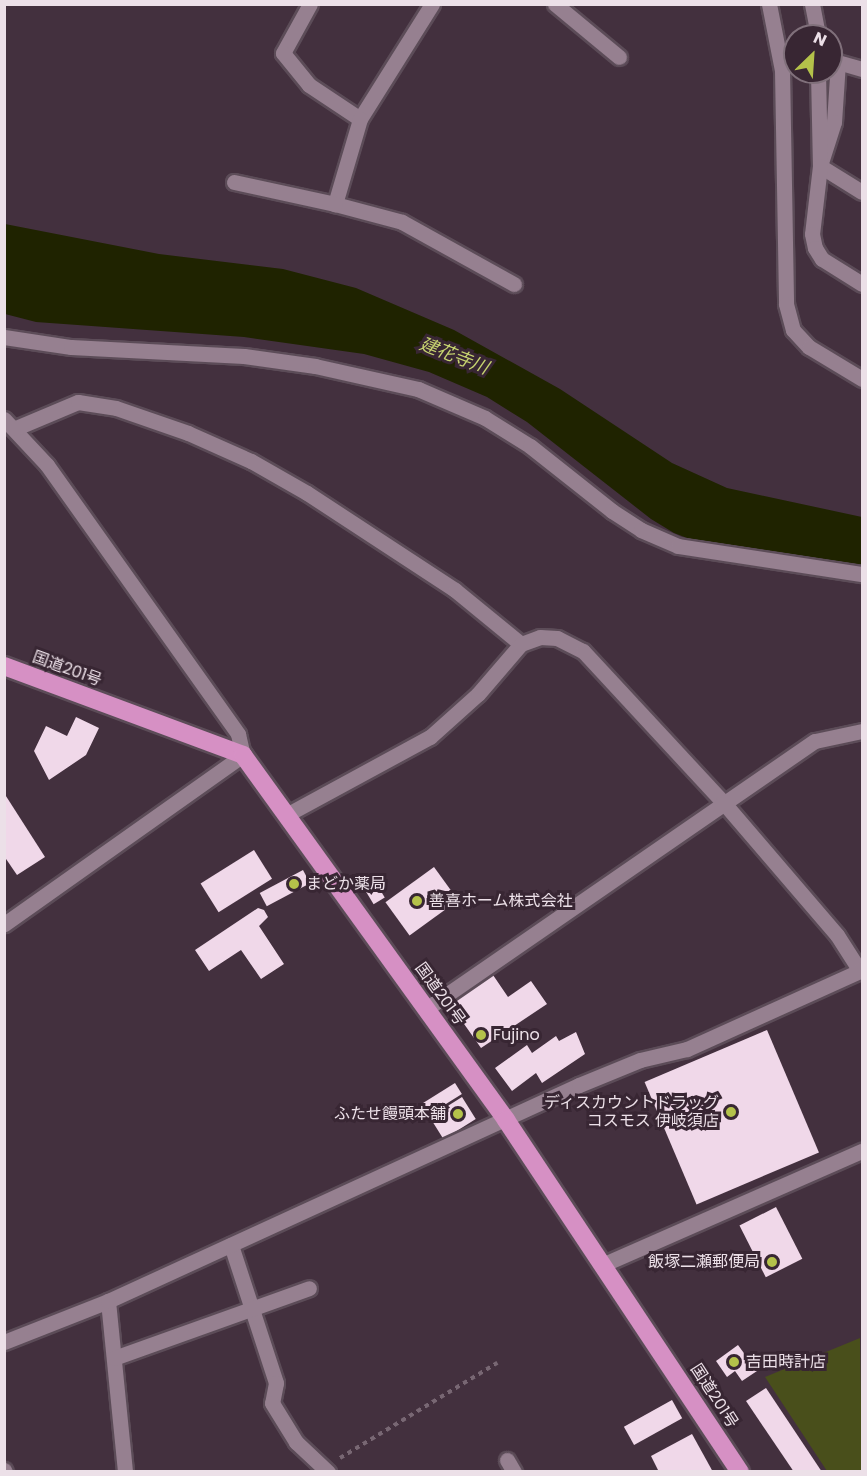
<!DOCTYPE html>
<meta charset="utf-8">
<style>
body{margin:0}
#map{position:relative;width:867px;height:1476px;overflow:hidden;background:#43303e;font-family:Poppins,"Noto Sans JP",sans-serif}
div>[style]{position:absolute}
.green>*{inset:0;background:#494f1b}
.water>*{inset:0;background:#1f2300}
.building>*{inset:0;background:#f0d8e9;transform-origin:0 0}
.path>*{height:4px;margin-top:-2px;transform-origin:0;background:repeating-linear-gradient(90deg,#786773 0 4.5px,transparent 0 9px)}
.roads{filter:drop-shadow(2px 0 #5c4c58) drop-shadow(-2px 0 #5c4c58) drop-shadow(0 2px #5c4c58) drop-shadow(0 -2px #5c4c58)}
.street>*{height:15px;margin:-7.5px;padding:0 7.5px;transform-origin:7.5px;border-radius:7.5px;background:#968090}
.highway>*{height:18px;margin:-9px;padding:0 9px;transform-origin:9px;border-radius:9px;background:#d690c4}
.dots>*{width:16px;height:16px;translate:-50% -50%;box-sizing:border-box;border:3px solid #382633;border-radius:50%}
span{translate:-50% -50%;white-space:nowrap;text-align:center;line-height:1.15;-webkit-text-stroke:6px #382633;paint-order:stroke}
.street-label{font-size:16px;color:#ece0e8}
.poi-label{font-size:16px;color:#ece0e8}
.left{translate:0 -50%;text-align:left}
.right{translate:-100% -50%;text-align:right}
.water-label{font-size:18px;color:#c7d470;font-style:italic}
.frame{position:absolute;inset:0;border:6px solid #ece0e8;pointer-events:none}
.north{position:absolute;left:783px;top:24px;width:60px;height:60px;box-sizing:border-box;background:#382633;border:2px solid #80707b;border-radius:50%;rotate:25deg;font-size:16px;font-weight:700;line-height:24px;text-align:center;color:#ece0e8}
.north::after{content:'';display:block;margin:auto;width:21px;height:27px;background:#b4c24a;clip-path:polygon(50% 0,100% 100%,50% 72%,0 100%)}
</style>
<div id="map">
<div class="green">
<i style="clip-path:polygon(860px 1338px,862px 1471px,827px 1471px,765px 1377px)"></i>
</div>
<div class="water">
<i style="clip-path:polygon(5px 224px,159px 254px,283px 269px,356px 288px,454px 330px,560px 389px,672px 463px,727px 488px,862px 517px,862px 565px,737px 549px,700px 543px,674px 533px,651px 519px,527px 422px,487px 397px,429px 372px,364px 354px,244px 337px,36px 322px,5px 314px)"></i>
</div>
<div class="building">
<i style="clip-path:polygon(76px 717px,99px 728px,86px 755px,49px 780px,34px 751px,46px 726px,67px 736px)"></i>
<i style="clip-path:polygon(4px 793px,45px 857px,17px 875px,4px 856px)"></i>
<i style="left:254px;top:850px;width:34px;height:63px;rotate:58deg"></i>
<i style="left:434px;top:867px;width:41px;height:60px;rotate:54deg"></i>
<i style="left:303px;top:870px;width:15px;height:49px;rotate:62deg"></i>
<i style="left:376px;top:883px;width:17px;height:13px;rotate:59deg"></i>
<i style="clip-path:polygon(258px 908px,264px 910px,268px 917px,259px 926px,284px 964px,261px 979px,241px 950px,209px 971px,195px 950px)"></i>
<i style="clip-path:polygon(493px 975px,508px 997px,531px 981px,547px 1004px,481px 1048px,450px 1004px)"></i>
<i style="left:767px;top:1030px;width:133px;height:133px;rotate:67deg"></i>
<i style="clip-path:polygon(576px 1032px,585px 1054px,542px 1083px,536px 1073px,512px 1091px,495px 1068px,527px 1045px,532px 1053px,556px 1036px,559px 1041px)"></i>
<i style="left:455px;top:1083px;width:13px;height:40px;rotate:58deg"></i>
<i style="left:462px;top:1097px;width:26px;height:38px;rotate:58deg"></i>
<i style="left:776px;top:1207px;width:58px;height:41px;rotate:63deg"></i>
<i style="clip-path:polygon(738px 1345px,757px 1371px,742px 1381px,735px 1371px,727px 1377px,716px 1361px)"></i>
<i style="clip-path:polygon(766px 1388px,822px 1472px,794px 1472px,746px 1401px)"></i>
<i style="left:672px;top:1400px;width:21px;height:55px;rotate:61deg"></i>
<i style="clip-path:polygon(692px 1434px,713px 1472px,659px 1472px,651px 1456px)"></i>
</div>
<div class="path">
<i style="left:340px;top:1458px;width:184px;rotate:-31.2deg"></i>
</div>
<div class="roads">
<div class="street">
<i style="left:310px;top:4px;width:56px;rotate:118.9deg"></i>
<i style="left:283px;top:53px;width:41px;rotate:50.9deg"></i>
<i style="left:309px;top:85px;width:61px;rotate:33.7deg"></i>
<i style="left:432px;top:4px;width:136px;rotate:122.1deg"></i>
<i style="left:360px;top:119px;width:89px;rotate:106.4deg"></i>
<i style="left:335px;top:204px;width:69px;rotate:15deg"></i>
<i style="left:402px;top:222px;width:128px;rotate:29deg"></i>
<i style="left:555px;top:4px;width:83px;rotate:39.6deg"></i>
<i style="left:769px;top:4px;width:67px;rotate:78.9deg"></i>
<i style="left:782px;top:70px;width:234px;rotate:89deg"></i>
<i style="left:786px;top:304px;width:27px;rotate:75deg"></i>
<i style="left:793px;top:330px;width:23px;rotate:47deg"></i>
<i style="left:809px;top:347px;width:62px;rotate:31.1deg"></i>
<i style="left:812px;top:4px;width:33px;rotate:79deg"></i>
<i style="left:862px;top:69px;width:25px;rotate:-164deg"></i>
<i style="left:838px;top:62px;width:60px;rotate:93.8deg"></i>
<i style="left:834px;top:122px;width:46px;rotate:107.7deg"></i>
<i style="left:820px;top:166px;width:49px;rotate:31.8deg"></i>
<i style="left:818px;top:72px;width:94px;rotate:88.8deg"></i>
<i style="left:820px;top:166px;width:68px;rotate:96.7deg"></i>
<i style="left:812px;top:234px;width:14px;rotate:78deg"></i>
<i style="left:815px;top:248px;width:13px;rotate:58deg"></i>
<i style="left:822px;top:259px;width:47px;rotate:32deg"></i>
<i style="left:234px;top:182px;width:103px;rotate:12.3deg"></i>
<i style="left:4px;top:337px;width:68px;rotate:8.5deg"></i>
<i style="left:71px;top:347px;width:173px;rotate:3deg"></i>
<i style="left:244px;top:356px;width:72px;rotate:8deg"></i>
<i style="left:315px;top:366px;width:106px;rotate:12.6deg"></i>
<i style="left:418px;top:389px;width:73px;rotate:23.4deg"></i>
<i style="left:485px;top:418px;width:53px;rotate:31.9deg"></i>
<i style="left:530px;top:446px;width:105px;rotate:38.4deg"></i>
<i style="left:612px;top:511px;width:35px;rotate:33deg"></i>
<i style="left:641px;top:530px;width:40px;rotate:23.4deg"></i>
<i style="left:678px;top:546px;width:186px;rotate:8.7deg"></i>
<i style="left:4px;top:419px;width:63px;rotate:46.9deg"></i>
<i style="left:47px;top:465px;width:330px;rotate:54.6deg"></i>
<i style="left:238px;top:734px;width:22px;rotate:77deg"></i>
<i style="left:243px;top:755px;width:293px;rotate:144.7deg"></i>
<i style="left:16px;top:428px;width:67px;rotate:-22.8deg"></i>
<i style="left:78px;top:402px;width:38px;rotate:9deg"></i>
<i style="left:116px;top:408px;width:76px;rotate:19.1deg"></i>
<i style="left:188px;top:433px;width:69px;rotate:24deg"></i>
<i style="left:251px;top:461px;width:64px;rotate:29.7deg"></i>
<i style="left:307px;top:493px;width:177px;rotate:33.2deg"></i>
<i style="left:455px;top:590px;width:85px;rotate:39.3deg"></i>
<i style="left:288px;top:814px;width:162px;rotate:-28.5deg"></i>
<i style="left:430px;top:737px;width:64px;rotate:-41.9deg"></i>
<i style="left:478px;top:694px;width:66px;rotate:-49.3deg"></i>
<i style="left:521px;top:644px;width:20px;rotate:-20deg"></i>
<i style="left:540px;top:637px;width:17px;rotate:3deg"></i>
<i style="left:557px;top:638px;width:29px;rotate:27deg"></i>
<i style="left:583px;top:651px;width:206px;rotate:47.2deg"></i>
<i style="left:723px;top:802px;width:175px;rotate:49.4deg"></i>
<i style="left:837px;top:935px;width:43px;rotate:57.4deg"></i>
<i style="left:426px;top:1009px;width:472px;rotate:-34.6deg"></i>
<i style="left:815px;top:741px;width:48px;rotate:-12deg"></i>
<i style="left:231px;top:1245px;width:145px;rotate:71.9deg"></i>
<i style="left:276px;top:1383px;width:20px;rotate:101deg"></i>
<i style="left:272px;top:1403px;width:46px;rotate:58.4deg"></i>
<i style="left:296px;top:1442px;width:44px;rotate:43.2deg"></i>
<i style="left:604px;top:1264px;width:282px;rotate:-23.7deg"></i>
<i style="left:108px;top:1301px;width:172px;rotate:84.3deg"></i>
<i style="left:4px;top:1342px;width:112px;rotate:-21.5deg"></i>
<i style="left:108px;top:1301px;width:518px;rotate:-24.64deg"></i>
<i style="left:579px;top:1085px;width:66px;rotate:-22.3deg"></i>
<i style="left:640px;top:1060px;width:48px;rotate:-13.2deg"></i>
<i style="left:687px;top:1049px;width:192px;rotate:-24.3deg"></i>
<i style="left:114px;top:1358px;width:207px;rotate:-19.7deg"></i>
<i style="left:507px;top:1460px;width:14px;rotate:60deg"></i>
<i style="left:4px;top:1470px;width:2px;rotate:63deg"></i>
</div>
<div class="highway">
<i style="left:4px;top:666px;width:255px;rotate:20.4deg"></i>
<i style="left:243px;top:755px;width:450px;rotate:54.2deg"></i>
<i style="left:506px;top:1120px;width:423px;rotate:56.4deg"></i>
</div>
</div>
<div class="dots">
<i style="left:294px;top:884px;background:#b4c24a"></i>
<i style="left:417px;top:901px;background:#b4c24a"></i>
<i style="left:481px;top:1035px;background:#b4c24a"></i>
<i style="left:731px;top:1112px;background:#b4c24a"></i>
<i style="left:458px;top:1114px;background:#b4c24a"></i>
<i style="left:772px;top:1262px;background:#b4c24a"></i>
<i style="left:734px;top:1362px;background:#b4c24a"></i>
</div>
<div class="street-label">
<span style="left:67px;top:669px;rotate:20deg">国道201号</span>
<span style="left:440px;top:994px;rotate:54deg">国道201号</span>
<span style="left:714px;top:1396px;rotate:57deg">国道201号</span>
</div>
<div class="poi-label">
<span class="left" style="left:306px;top:884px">まどか薬局</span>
<span class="left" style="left:429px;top:901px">善喜ホーム株式会社</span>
<span class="left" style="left:493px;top:1035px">Fujino</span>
<span class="right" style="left:719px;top:1112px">ディスカウントドラッグ<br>コスモス 伊岐須店</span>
<span class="right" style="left:446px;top:1114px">ふたせ饅頭本舗</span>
<span class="right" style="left:760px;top:1262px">飯塚二瀬郵便局</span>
<span class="left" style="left:746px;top:1362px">吉田時計店</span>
</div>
<div class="water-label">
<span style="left:454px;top:356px;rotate:21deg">建花寺川</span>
</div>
<div class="frame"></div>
<div class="north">N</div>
</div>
